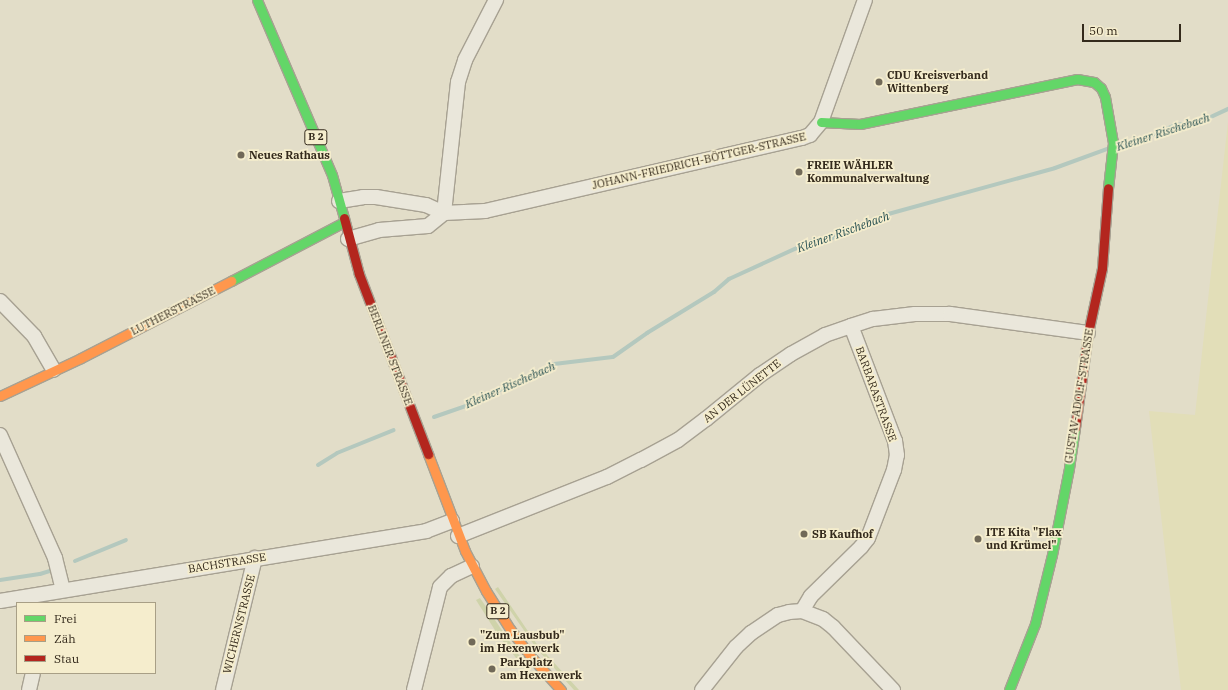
<!DOCTYPE html>
<meta charset="utf-8">
<style>
body{margin:0}
#map{position:relative;width:1228px;height:690px;overflow:hidden;background:#e2ddc8;font-family:"IBM Plex Serif",serif}
div>[style]{position:absolute}
.farmland>*{inset:0;background:#e2deb8}
.green>*{inset:0;background:#cfd3aa}
.stream>*{height:4px;margin:-2px;padding:0 2px;transform-origin:2px;border-radius:2px;background:#b4c8be}
.roads{filter:drop-shadow(1px 0 #a7a192) drop-shadow(-1px 0 #a7a192) drop-shadow(0 1px #a7a192) drop-shadow(0 -1px #a7a192)}
.street>*{height:14px;margin:-7px;padding:0 7px;transform-origin:7px;border-radius:7px;background:#eae7db}
.fast>*{height:9px;margin:-4.5px;padding:0 4.5px;transform-origin:4.5px;border-radius:4.5px;background:#63d668}
.slow>*{height:9px;margin:-4.5px;padding:0 4.5px;transform-origin:4.5px;border-radius:4.5px;background:#ff974d}
.jam>*{height:9px;margin:-4.5px;padding:0 4.5px;transform-origin:4.5px;border-radius:4.5px;background:#b3261e}
.dots>*{width:11px;height:11px;translate:-50% -50%;box-sizing:border-box;border:2px solid #f5edcd;border-radius:50%}
span{translate:-50% -50%;white-space:nowrap;text-align:center;line-height:1.15;-webkit-text-stroke:3.5px #f5edcd;paint-order:stroke}
.shield-label span{padding:1px 3px;background:#f5edcd;border:1px solid;border-radius:3px;-webkit-text-stroke-width:0}
.shield-label{font-size:10px;color:#342a1c;font-weight:700}
.poi-label{font-size:11px;color:#342a1c;font-weight:700}
.left{translate:0 -50%;text-align:left}
.street-label{font-size:11px;color:#342a1c}
.water-label{font-size:12px;color:#2b5354;font-style:italic}
.legend{position:absolute;left:16px;top:602px;width:140px;height:72px;box-sizing:border-box;background:#f5edcd;border:1px solid #a89f86;margin:0;padding:5px 7px;list-style:none;font-size:12px;color:#342a1c}
.legend li{display:flex;align-items:center;gap:8px;height:20px}
.legend b{width:20px;border:1px solid #a89f86}
.scale{position:absolute;left:1082px;top:24px;width:99px;height:18px;box-sizing:border-box;border:2px solid #342a1c;border-top:0;padding-left:5px;font-size:12px;line-height:14px;white-space:nowrap;color:#342a1c;-webkit-text-stroke:3px #f5edcd;paint-order:stroke}
</style>
<div id="map">
<div class="farmland">
<i style="clip-path:polygon(1228px 122px,1228px 690px,1181px 690px,1149px 411px,1195px 415px)"></i>
</div>
<div class="green">
<i style="clip-path:polygon(498px 587px,536px 643px,579px 690px,574px 690px,537px 649px,495px 589px)"></i>
<i style="clip-path:polygon(480px 598px,523px 661px,520px 663px,498px 635px,476px 600px)"></i>
</div>
<div class="stream">
<i style="left:1119px;top:145px;width:27px;rotate:-15deg"></i>
<i style="left:1145px;top:138px;width:33px;rotate:-23deg"></i>
<i style="left:1175px;top:125px;width:25px;rotate:-7deg"></i>
<i style="left:1200px;top:122px;width:31px;rotate:-25deg"></i>
<i style="left:434px;top:417px;width:37px;rotate:-19deg"></i>
<i style="left:469px;top:405px;width:94px;rotate:-25.8deg"></i>
<i style="left:554px;top:364px;width:59px;rotate:-6.8deg"></i>
<i style="left:613px;top:357px;width:42px;rotate:-35.2deg"></i>
<i style="left:647px;top:333px;width:79px;rotate:-31.5deg"></i>
<i style="left:714px;top:292px;width:20px;rotate:-41deg"></i>
<i style="left:729px;top:279px;width:91px;rotate:-24.6deg"></i>
<i style="left:812px;top:241px;width:17px;rotate:-7deg"></i>
<i style="left:829px;top:239px;width:32px;rotate:-20deg"></i>
<i style="left:859px;top:228px;width:25px;rotate:-29deg"></i>
<i style="left:881px;top:216px;width:180px;rotate:-15.4deg"></i>
<i style="left:1055px;top:168px;width:55px;rotate:-20.1deg"></i>
<i style="left:318px;top:465px;width:22px;rotate:-32deg"></i>
<i style="left:337px;top:453px;width:61px;rotate:-22deg"></i>
<i style="left:75px;top:561px;width:55px;rotate:-22.4deg"></i>
<i style="left:0;top:580px;width:40px;rotate:-8.5deg"></i>
<i style="left:40px;top:574px;width:14px;rotate:-17deg"></i>
</div>
<div class="roads">
<div class="street">
<i style="left:339px;top:201px;width:24px;rotate:-9deg"></i>
<i style="left:363px;top:197px;width:13px"></i>
<i style="left:376px;top:197px;width:51px;rotate:9.1deg"></i>
<i style="left:426px;top:205px;width:20px;rotate:24deg"></i>
<i style="left:444px;top:213px;width:41px;rotate:-2.8deg"></i>
<i style="left:485px;top:211px;width:325px;rotate:-13deg"></i>
<i style="left:802px;top:138px;width:9px;rotate:-21deg"></i>
<i style="left:810px;top:135px;width:17px;rotate:-50deg"></i>
<i style="left:821px;top:122px;width:130px;rotate:-70.2deg"></i>
<i style="left:444px;top:213px;width:132px;rotate:-83.9deg"></i>
<i style="left:458px;top:82px;width:23px;rotate:-72deg"></i>
<i style="left:465px;top:60px;width:68px;rotate:-62.7deg"></i>
<i style="left:348px;top:239px;width:32px;rotate:-16deg"></i>
<i style="left:379px;top:230px;width:49px;rotate:-4.7deg"></i>
<i style="left:428px;top:226px;width:21px;rotate:-39deg"></i>
<i style="left:0;top:301px;width:49px;rotate:45.8deg"></i>
<i style="left:34px;top:336px;width:39px;rotate:60deg"></i>
<i style="left:0;top:435px;width:135px;rotate:65.9deg"></i>
<i style="left:55px;top:558px;width:33px;rotate:76deg"></i>
<i style="left:458px;top:536px;width:160px;rotate:-21.6deg"></i>
<i style="left:607px;top:477px;width:38px;rotate:-27deg"></i>
<i style="left:641px;top:460px;width:42px;rotate:-28.4deg"></i>
<i style="left:678px;top:440px;width:35px;rotate:-37deg"></i>
<i style="left:706px;top:419px;width:70px;rotate:-39.2deg"></i>
<i style="left:760px;top:375px;width:37px;rotate:-34deg"></i>
<i style="left:791px;top:354px;width:39px;rotate:-29deg"></i>
<i style="left:825px;top:335px;width:28px;rotate:-19deg"></i>
<i style="left:851px;top:326px;width:23px;rotate:-18deg"></i>
<i style="left:873px;top:319px;width:42px;rotate:-6.8deg"></i>
<i style="left:915px;top:314px;width:35px"></i>
<i style="left:950px;top:314px;width:139px;rotate:7.8deg"></i>
<i style="left:0;top:601px;width:432px;rotate:-9.3deg"></i>
<i style="left:426px;top:531px;width:28px;rotate:-21deg"></i>
<i style="left:802px;top:611px;width:17px;rotate:-59deg"></i>
<i style="left:811px;top:596px;width:70px;rotate:-44.4deg"></i>
<i style="left:861px;top:547px;width:11px;rotate:-52deg"></i>
<i style="left:868px;top:538px;width:73px;rotate:-69.1deg"></i>
<i style="left:894px;top:470px;width:15px;rotate:-79deg"></i>
<i style="left:897px;top:455px;width:14px;rotate:-98deg"></i>
<i style="left:895px;top:441px;width:123px;rotate:-110.9deg"></i>
<i style="left:29px;top:690px;width:17px;rotate:-77deg"></i>
<i style="left:223px;top:690px;width:136px;rotate:-76.4deg"></i>
<i style="left:414px;top:690px;width:106px;rotate:-75.8deg"></i>
<i style="left:440px;top:587px;width:16px;rotate:-45deg"></i>
<i style="left:451px;top:576px;width:23px;rotate:-25deg"></i>
<i style="left:702px;top:690px;width:55px;rotate:-51.7deg"></i>
<i style="left:736px;top:647px;width:21px;rotate:-43deg"></i>
<i style="left:751px;top:633px;width:32px;rotate:-34deg"></i>
<i style="left:778px;top:615px;width:11px;rotate:-15deg"></i>
<i style="left:789px;top:612px;width:13px;rotate:-4deg"></i>
<i style="left:802px;top:611px;width:22px;rotate:21deg"></i>
<i style="left:823px;top:619px;width:13px;rotate:39deg"></i>
<i style="left:833px;top:627px;width:87px;rotate:46.4deg"></i>
</div>
<div class="fast">
<i style="left:257px;top:0;width:190px;rotate:66.8deg"></i>
<i style="left:332px;top:175px;width:45px;rotate:74.4deg"></i>
<i style="left:821px;top:122px;width:39px;rotate:3deg"></i>
<i style="left:860px;top:124px;width:222px;rotate:-11.7deg"></i>
<i style="left:1077px;top:79px;width:17px;rotate:10deg"></i>
<i style="left:1094px;top:82px;width:9px;rotate:41deg"></i>
<i style="left:1101px;top:88px;width:10px;rotate:66deg"></i>
<i style="left:1105px;top:97px;width:47px;rotate:80.1deg"></i>
<i style="left:1113px;top:143px;width:45px;rotate:96.3deg"></i>
<i style="left:231px;top:281px;width:127px;rotate:-27.6deg"></i>
<i style="left:1009px;top:690px;width:71px;rotate:-68.5deg"></i>
<i style="left:1035px;top:624px;width:71px;rotate:-76.2deg"></i>
<i style="left:1052px;top:555px;width:89px;rotate:-78.9deg"></i>
<i style="left:1069px;top:468px;width:40px;rotate:-81.5deg"></i>
</div>
<div class="slow">
<i style="left:0;top:396px;width:89px;rotate:-25.1deg"></i>
<i style="left:81px;top:358px;width:169px;rotate:-27.2deg"></i>
<i style="left:428px;top:454px;width:104px;rotate:69.1deg"></i>
<i style="left:465px;top:551px;width:45px;rotate:62.3deg"></i>
<i style="left:486px;top:591px;width:45px;rotate:57.7deg"></i>
<i style="left:510px;top:629px;width:38px;rotate:53deg"></i>
<i style="left:533px;top:659px;width:42px;rotate:47.9deg"></i>
</div>
<div class="jam">
<i style="left:344px;top:218px;width:58px;rotate:75deg"></i>
<i style="left:359px;top:274px;width:193px;rotate:69deg"></i>
<i style="left:1075px;top:428px;width:96px;rotate:-82.2deg"></i>
<i style="left:1088px;top:333px;width:66px;rotate:-77.8deg"></i>
<i style="left:1102px;top:268px;width:80px;rotate:-85.7deg"></i>
</div>
</div>
<div class="dots">
<i style="left:879px;top:82px;background:#716958"></i>
<i style="left:241px;top:155px;background:#716958"></i>
<i style="left:799px;top:172px;background:#716958"></i>
<i style="left:804px;top:534px;background:#716958"></i>
<i style="left:978px;top:539px;background:#716958"></i>
<i style="left:472px;top:642px;background:#716958"></i>
<i style="left:492px;top:669px;background:#716958"></i>
</div>
<div class="shield-label">
<span style="left:316px;top:137px">B 2</span>
<span style="left:498px;top:611px">B 2</span>
</div>
<div class="poi-label">
<span class="left" style="left:887px;top:82px">CDU Kreisverband<br>Wittenberg</span>
<span class="left" style="left:249px;top:155px">Neues Rathaus</span>
<span class="left" style="left:807px;top:172px">FREIE WÄHLER<br>Kommunalverwaltung</span>
<span class="left" style="left:986px;top:539px">ITE Kita "Flax<br>und Krümel"</span>
<span class="left" style="left:812px;top:534px">SB Kaufhof</span>
<span class="left" style="left:480px;top:642px">"Zum Lausbub"<br>im Hexenwerk</span>
<span class="left" style="left:500px;top:669px">Parkplatz<br>am Hexenwerk</span>
</div>
<div class="street-label">
<span style="left:699px;top:161px;rotate:-13deg">JOHANN-FRIEDRICH-BÖTTGER-STRASSE</span>
<span style="left:173px;top:311px;rotate:-27deg">LUTHERSTRASSE</span>
<span style="left:390px;top:355px;rotate:69deg">BERLINER STRASSE</span>
<span style="left:742px;top:391px;rotate:-38deg">AN DER LÜNETTE</span>
<span style="left:876px;top:394px;rotate:70deg">BARBARASTRASSE</span>
<span style="left:1079px;top:396px;rotate:-81deg">GUSTAV-ADOLF-STRASSE</span>
<span style="left:227px;top:563px;rotate:-9deg">BACHSTRASSE</span>
<span style="left:239px;top:624px;rotate:-76deg">WICHERNSTRASSE</span>
</div>
<div class="water-label">
<span style="left:1163px;top:132px;rotate:-18deg">Kleiner Rischebach</span>
<span style="left:843px;top:232px;rotate:-20deg">Kleiner Rischebach</span>
<span style="left:510px;top:385px;rotate:-24deg">Kleiner Rischebach</span>
</div>
<ul class="legend">
<li><b style="height:5px;background:#63d668"></b>Frei</li>
<li><b style="height:5px;background:#ff974d"></b>Zäh</li>
<li><b style="height:5px;background:#b3261e"></b>Stau</li>
</ul>
<div class="scale">50 m</div>
</div>
